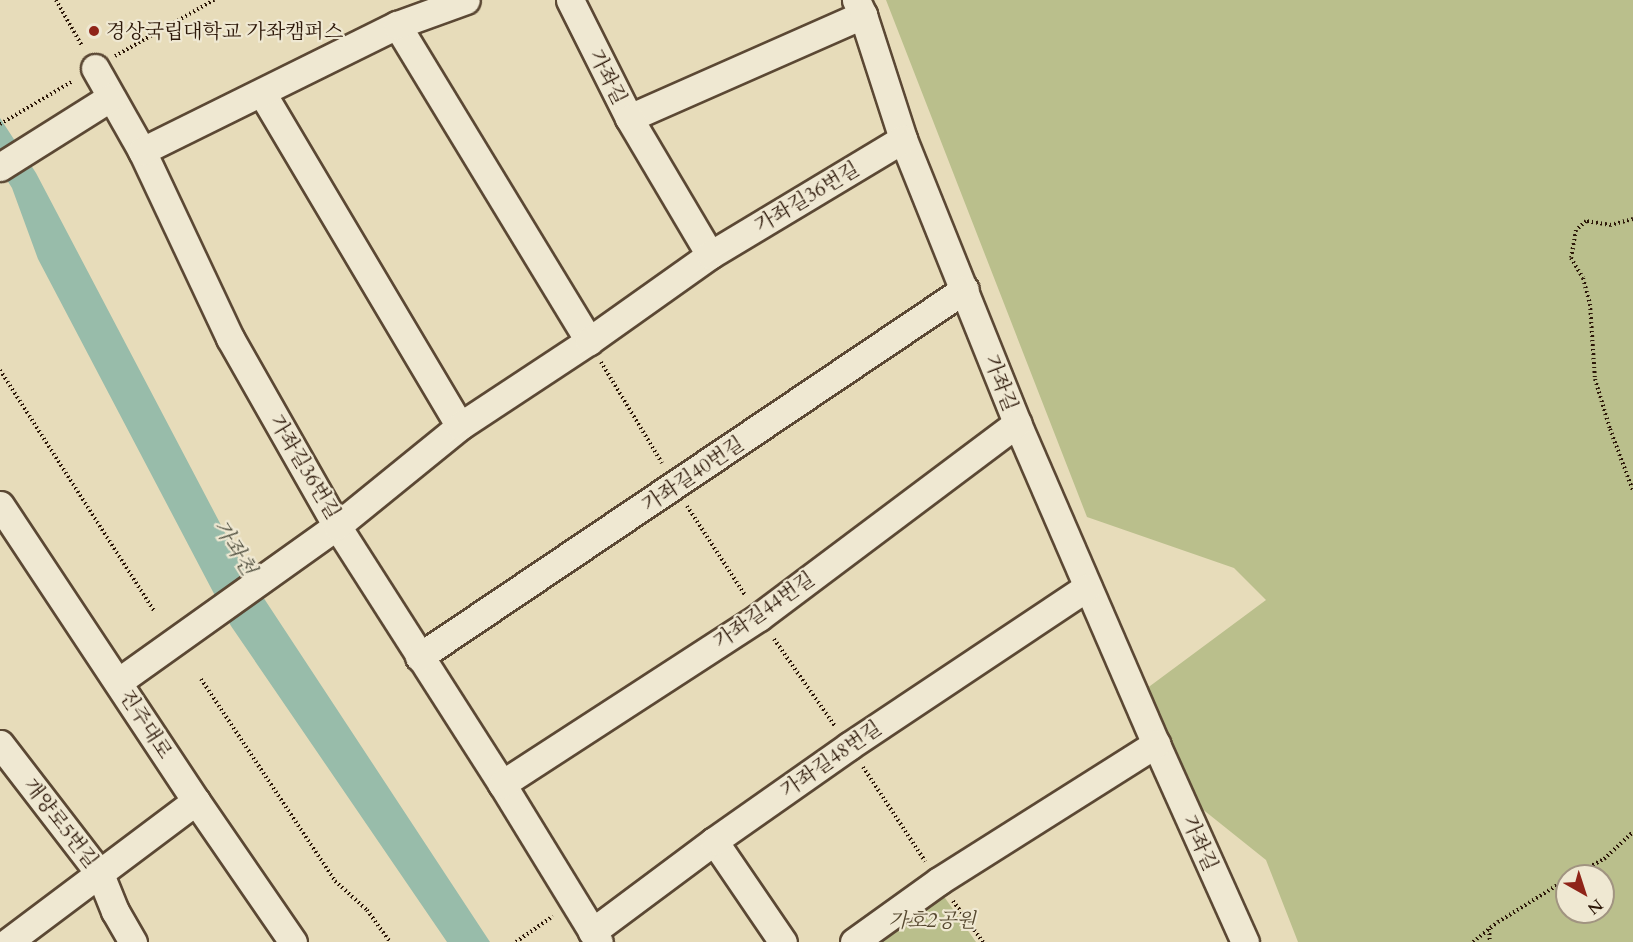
<!DOCTYPE html>
<meta charset="utf-8">
<style>
body{margin:0}
#map{position:relative;width:1633px;height:942px;overflow:hidden;background:#e7dcba;font-family:Cardo,"Noto Serif KR",serif}
div>[style]{position:absolute}
.green>*{inset:0;background:#babf8c}
.water>*{inset:0;background:#98bcaa}
.path>*{height:4px;margin-top:-2px;transform-origin:0;background:repeating-linear-gradient(90deg,#2c1708 0 1.5px,transparent 0 4.5px)}
.roads{filter:drop-shadow(2px 0 #5b4834) drop-shadow(-2px 0 #5b4834) drop-shadow(0 2px #5b4834) drop-shadow(0 -2px #5b4834)}
.minor>*{height:27px;margin:-13.5px;padding:0 13.5px;transform-origin:13.5px;border-radius:13.5px;background:#efe8d2}
.dots>*{width:16px;height:16px;translate:-50% -50%;box-sizing:border-box;border:3px solid #efe8d2;border-radius:50%}
span{translate:-50% -50%;white-space:nowrap;text-align:center;line-height:1.15;-webkit-text-stroke:4.5px #efe8d2;paint-order:stroke}
.poi-label{font-size:20px;color:#2c1708}
.left{translate:0 -50%;text-align:left}
.street-label{font-size:20px;color:#2c1708}
.park-label{font-size:20px;color:#574930;font-style:italic}
.water-label{font-size:21px;color:#525141;font-style:italic}
.north{position:absolute;left:1555px;top:864px;width:60px;height:60px;box-sizing:border-box;background:#efe8d2;border:2px solid #a19481;border-radius:50%;rotate:141deg;font-size:16px;font-weight:700;line-height:24px;text-align:center;color:#2c1708}
.north::after{content:'';display:block;margin:auto;width:21px;height:27px;background:#8f2418;clip-path:polygon(50% 0,100% 100%,50% 72%,0 100%)}
</style>
<div id="map">
<div class="green">
<i style="clip-path:polygon(evenodd,886px 0,1633px 0,1633px 942px,1298px 942px,1266px 860px,1171px 784px,1146px 689px,1266px 600px,1234px 568px,1087px 517px,886px 0,1567px 876px,1603px 876px,1603px 912px,1567px 912px,1567px 876px)"></i>
<i style="clip-path:polygon(938px 888px,976px 942px,862px 942px)"></i>
</div>
<div class="water">
<i style="clip-path:polygon(0 118px,36px 173px,242px 565px,490px 942px,447px 942px,231px 626px,38px 259px,12px 188px,0 169px)"></i>
</div>
<div class="path">
<i style="left:56px;top:0;width:53px;rotate:60.5deg"></i>
<i style="left:115px;top:56px;width:114px;rotate:-29.5deg"></i>
<i style="left:0;top:124px;width:85px;rotate:-30.5deg"></i>
<i style="left:1633px;top:219px;width:23px;rotate:165deg"></i>
<i style="left:1611px;top:225px;width:25px;rotate:-171deg"></i>
<i style="left:1586px;top:221px;width:13px;rotate:138deg"></i>
<i style="left:1576px;top:230px;width:28px;rotate:100deg"></i>
<i style="left:1571px;top:258px;width:23px;rotate:59deg"></i>
<i style="left:1583px;top:278px;width:27px;rotate:75deg"></i>
<i style="left:1590px;top:304px;width:75px;rotate:86.2deg"></i>
<i style="left:1595px;top:379px;width:52px;rotate:73.3deg"></i>
<i style="left:1610px;top:429px;width:66px;rotate:69.6deg"></i>
<i style="left:601px;top:362px;width:118px;rotate:58.9deg"></i>
<i style="left:0;top:370px;width:286px;rotate:57.4deg"></i>
<i style="left:687px;top:506px;width:106px;rotate:56.9deg"></i>
<i style="left:774px;top:639px;width:106px;rotate:55deg"></i>
<i style="left:201px;top:679px;width:242px;rotate:56.4deg"></i>
<i style="left:335px;top:881px;width:43px;rotate:42.2deg"></i>
<i style="left:367px;top:910px;width:39px;rotate:54deg"></i>
<i style="left:863px;top:767px;width:113px;rotate:56.6deg"></i>
<i style="left:1573px;top:876px;width:35px;rotate:-29deg"></i>
<i style="left:1604px;top:859px;width:40px;rotate:-43deg"></i>
<i style="left:953px;top:901px;width:51px;rotate:53.8deg"></i>
<i style="left:1489px;top:929px;width:13px;rotate:86deg"></i>
<i style="left:516px;top:942px;width:45px;rotate:-35.1deg"></i>
<i style="left:1473px;top:942px;width:32px;rotate:-39deg"></i>
<i style="left:1498px;top:922px;width:81px;rotate:-31.9deg"></i>
</div>
<div class="roads">
<div class="minor">
<i style="left:570px;top:0;width:132px;rotate:63.4deg"></i>
<i style="left:629px;top:118px;width:256px;rotate:-23.8deg"></i>
<i style="left:856px;top:0;width:17px;rotate:65deg"></i>
<i style="left:863px;top:15px;width:130px;rotate:72.1deg"></i>
<i style="left:903px;top:139px;width:306px;rotate:68.1deg"></i>
<i style="left:1017px;top:423px;width:350px;rotate:66.6deg"></i>
<i style="left:1156px;top:744px;width:217px;rotate:65.8deg"></i>
<i style="left:397px;top:25px;width:370px;rotate:58.7deg"></i>
<i style="left:95px;top:68px;width:95px;rotate:60.5deg"></i>
<i style="left:142px;top:151px;width:207px;rotate:64.8deg"></i>
<i style="left:230px;top:338px;width:216px;rotate:60.4deg"></i>
<i style="left:337px;top:526px;width:306px;rotate:57.4deg"></i>
<i style="left:502px;top:784px;width:185px;rotate:58.5deg"></i>
<i style="left:262px;top:93px;width:387px;rotate:59.3deg"></i>
<i style="left:629px;top:118px;width:159px;rotate:59.4deg"></i>
<i style="left:142px;top:151px;width:284px;rotate:-26.3deg"></i>
<i style="left:397px;top:25px;width:73px;rotate:-19.9deg"></i>
<i style="left:0;top:167px;width:131px;rotate:-32.2deg"></i>
<i style="left:0;top:505px;width:355px;rotate:56.5deg"></i>
<i style="left:196px;top:801px;width:171px;rotate:55.5deg"></i>
<i style="left:419px;top:657px;width:658px;rotate:-33.98deg"></i>
<i style="left:118px;top:682px;width:269px;rotate:-35.5deg"></i>
<i style="left:337px;top:526px;width:159px;rotate:-39.1deg"></i>
<i style="left:460px;top:426px;width:154px;rotate:-33.4deg"></i>
<i style="left:589px;top:341px;width:148px;rotate:-35.4deg"></i>
<i style="left:710px;top:255px;width:225px;rotate:-31deg"></i>
<i style="left:0;top:744px;width:164px;rotate:52.4deg"></i>
<i style="left:100px;top:874px;width:40px;rotate:68deg"></i>
<i style="left:115px;top:911px;width:36px;rotate:60deg"></i>
<i style="left:502px;top:784px;width:306px;rotate:-33deg"></i>
<i style="left:759px;top:617px;width:323px;rotate:-36.9deg"></i>
<i style="left:714px;top:841px;width:122px;rotate:55.7deg"></i>
<i style="left:592px;top:932px;width:152px;rotate:-36.7deg"></i>
<i style="left:714px;top:841px;width:165px;rotate:-35.1deg"></i>
<i style="left:849px;top:746px;width:286px;rotate:-33.7deg"></i>
<i style="left:8px;top:942px;width:235px;rotate:-36.9deg"></i>
<i style="left:854px;top:942px;width:105px;rotate:-35.7deg"></i>
<i style="left:939px;top:881px;width:257px;rotate:-32.3deg"></i>
</div>
</div>
<div class="dots">
<i style="left:94px;top:31px;background:#8f2418"></i>
</div>
<div class="poi-label">
<span class="left" style="left:106px;top:31px">경상국립대학교 가좌캠퍼스</span>
</div>
<div class="street-label">
<span style="left:608px;top:77px;rotate:63deg">가좌길</span>
<span style="left:807px;top:197px;rotate:-31deg">가좌길36번길</span>
<span style="left:1001px;top:383px;rotate:69deg">가좌길</span>
<span style="left:305px;top:467px;rotate:59deg">가좌길36번길</span>
<span style="left:693px;top:474px;rotate:-34deg">가좌길40번길</span>
<span style="left:764px;top:610px;rotate:-35deg">가좌길44번길</span>
<span style="left:146px;top:724px;rotate:57deg">진주대로</span>
<span style="left:831px;top:759px;rotate:-35deg">가좌길48번길</span>
<span style="left:61px;top:823px;rotate:52deg">개양로5번길</span>
<span style="left:1200px;top:843px;rotate:66deg">가좌길</span>
</div>
<div class="park-label">
<span style="left:932px;top:920px">가호2공원</span>
</div>
<div class="water-label">
<span style="left:234px;top:548px;rotate:58deg">가좌천</span>
</div>
<div class="north">N</div>
</div>
